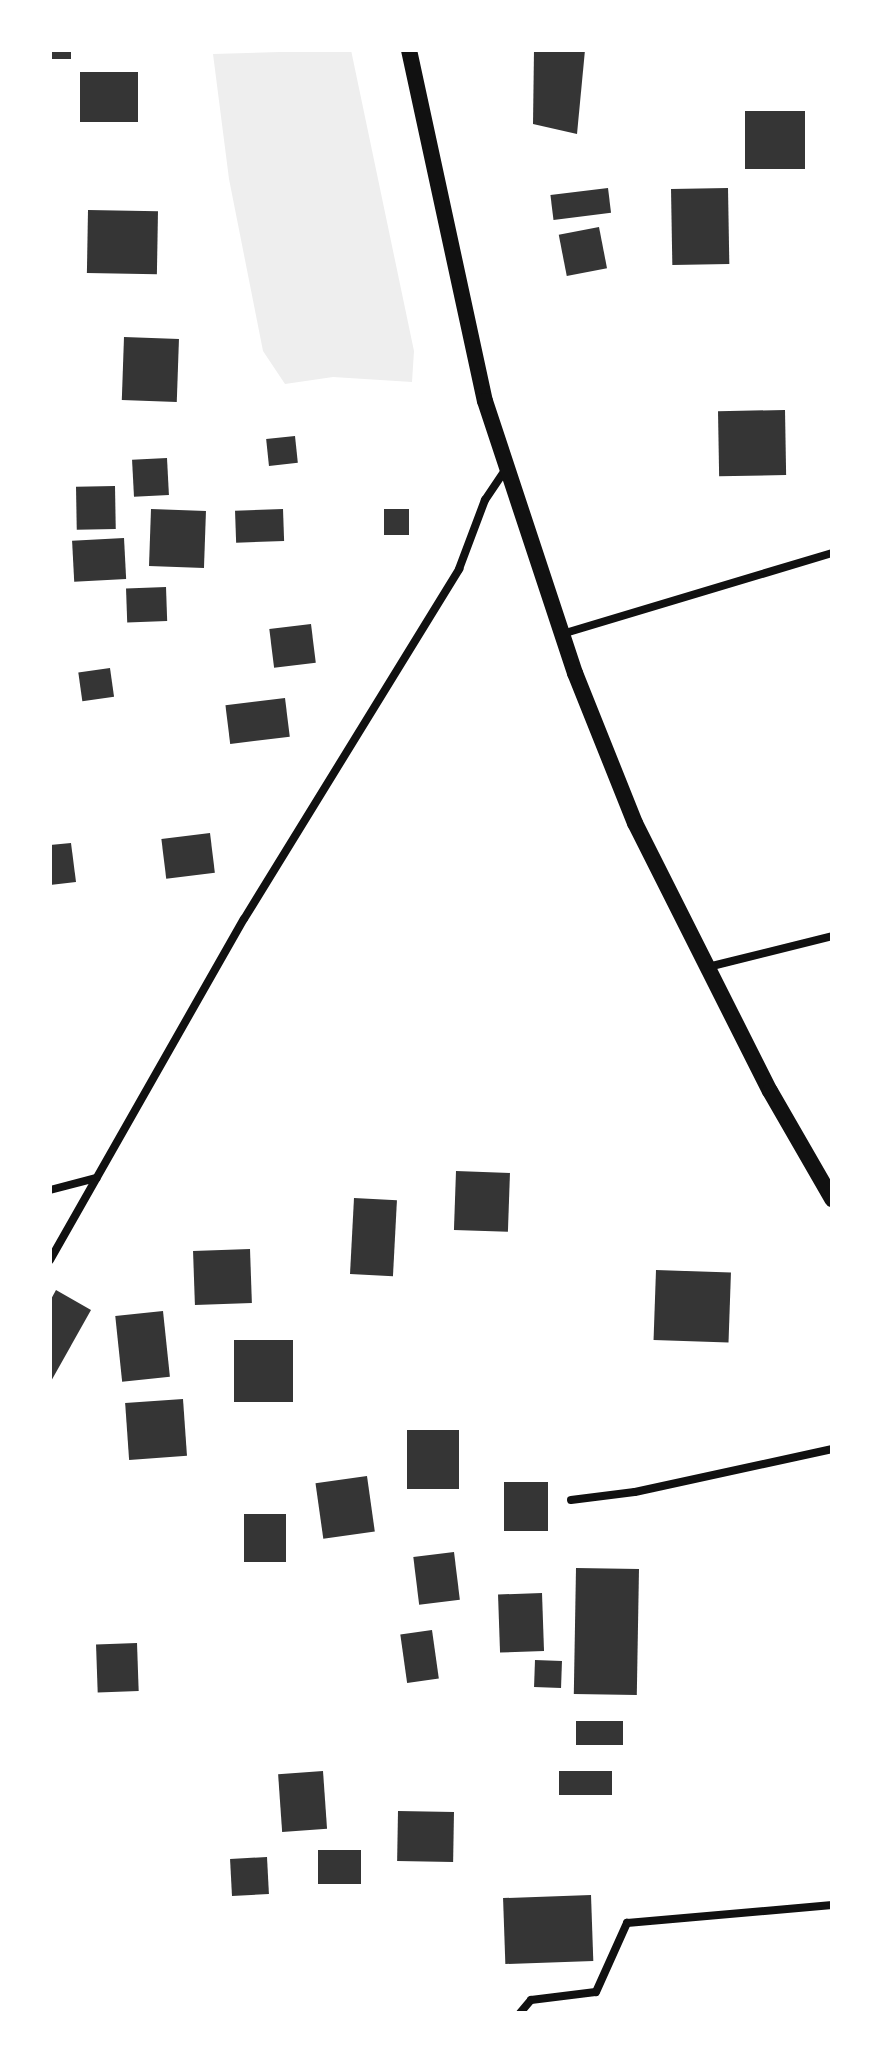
<!DOCTYPE html>
<style>
body{margin:0}
#map{position:relative;width:882px;height:2063px;overflow:hidden;background:#fff;font-family:"Exo 2",sans-serif}
div>[style]{position:absolute}
.green>*{inset:0;background:#eee}
.building>*{inset:0;background:#353535;transform-origin:0 0}
.minor>*{height:8px;margin:-4px;padding:0 4px;transform-origin:4px;border-radius:4px;background:#111}
.secondary>*{height:16px;margin:-8px;padding:0 8px;transform-origin:8px;border-radius:8px;background:#111}
span{translate:-50% -50%;white-space:nowrap;text-align:center;line-height:1.15;-webkit-text-stroke:6px #fff;paint-order:stroke}
.frame{position:absolute;inset:0;border:52px solid #fff;pointer-events:none}
</style>
<div id="map">
<div class="green">
<i style="clip-path:polygon(351px 50px,414px 351px,412px 382px,333px 377px,285px 384px,263px 351px,229px 179px,213px 54px)"></i>
</div>
<div class="building">
<i style="left:50px;top:50px;width:21px;height:9px"></i>
<i style="clip-path:polygon(534px 50px,585px 50px,577px 134px,533px 124px)"></i>
<i style="left:80px;top:72px;width:58px;height:50px"></i>
<i style="left:745px;top:111px;width:60px;height:58px"></i>
<i style="left:608px;top:188px;width:25px;height:58px;rotate:83deg"></i>
<i style="left:728px;top:188px;width:76px;height:57px;rotate:89deg"></i>
<i style="left:88px;top:210px;width:70px;height:63px;rotate:1deg"></i>
<i style="left:599px;top:227px;width:42px;height:41px;rotate:79deg"></i>
<i style="left:124px;top:337px;width:55px;height:63px;rotate:2deg"></i>
<i style="left:785px;top:410px;width:65px;height:67px;rotate:89deg"></i>
<i style="left:295px;top:436px;width:27px;height:29px;rotate:84deg"></i>
<i style="left:167px;top:458px;width:37px;height:35px;rotate:87deg"></i>
<i style="left:115px;top:486px;width:43px;height:39px;rotate:89deg"></i>
<i style="left:151px;top:509px;width:55px;height:57px;rotate:2deg"></i>
<i style="left:283px;top:509px;width:32px;height:48px;rotate:88deg"></i>
<i style="left:384px;top:509px;width:25px;height:26px"></i>
<i style="left:124px;top:538px;width:41px;height:52px;rotate:87deg"></i>
<i style="left:166px;top:587px;width:34px;height:40px;rotate:88deg"></i>
<i style="left:311px;top:624px;width:39px;height:42px;rotate:83deg"></i>
<i style="left:110px;top:668px;width:29px;height:32px;rotate:82deg"></i>
<i style="left:285px;top:698px;width:39px;height:60px;rotate:83deg"></i>
<i style="left:210px;top:833px;width:40px;height:49px;rotate:83deg"></i>
<i style="clip-path:polygon(71px 843px,76px 882px,50px 885px,50px 845px)"></i>
<i style="left:456px;top:1171px;width:54px;height:59px;rotate:2deg"></i>
<i style="left:354px;top:1198px;width:43px;height:76px;rotate:3deg"></i>
<i style="left:250px;top:1249px;width:54px;height:57px;rotate:88deg"></i>
<i style="left:656px;top:1270px;width:75px;height:70px;rotate:2deg"></i>
<i style="clip-path:polygon(56px 1290px,91px 1310px,50px 1383px,50px 1301px)"></i>
<i style="left:163px;top:1311px;width:66px;height:48px;rotate:84deg"></i>
<i style="left:234px;top:1340px;width:59px;height:62px"></i>
<i style="left:183px;top:1399px;width:57px;height:58px;rotate:86deg"></i>
<i style="left:407px;top:1430px;width:52px;height:59px"></i>
<i style="left:367px;top:1476px;width:56px;height:52px;rotate:82deg"></i>
<i style="left:504px;top:1482px;width:44px;height:49px"></i>
<i style="left:244px;top:1514px;width:42px;height:48px"></i>
<i style="left:454px;top:1552px;width:48px;height:41px;rotate:83deg"></i>
<i style="left:576px;top:1568px;width:63px;height:126px;rotate:1deg"></i>
<i style="left:542px;top:1593px;width:58px;height:44px;rotate:88deg"></i>
<i style="left:432px;top:1630px;width:49px;height:32px;rotate:82deg"></i>
<i style="left:137px;top:1643px;width:48px;height:41px;rotate:88deg"></i>
<i style="left:535px;top:1660px;width:27px;height:27px;rotate:2deg"></i>
<i style="left:576px;top:1721px;width:47px;height:24px"></i>
<i style="left:323px;top:1771px;width:58px;height:45px;rotate:86deg"></i>
<i style="left:559px;top:1771px;width:53px;height:24px"></i>
<i style="left:398px;top:1811px;width:56px;height:50px;rotate:1deg"></i>
<i style="left:318px;top:1850px;width:43px;height:34px"></i>
<i style="left:267px;top:1857px;width:37px;height:37px;rotate:87deg"></i>
<i style="left:591px;top:1895px;width:66px;height:88px;rotate:88deg"></i>
</div>
<div class="minor">
<i style="left:562px;top:634px;width:282px;rotate:-16.7deg"></i>
<i style="left:708px;top:967px;width:128px;rotate:-14deg"></i>
<i style="left:50px;top:1190px;width:48px;rotate:-14.6deg"></i>
<i style="left:50px;top:1260px;width:392px;rotate:-60.4deg"></i>
<i style="left:244px;top:919px;width:411px;rotate:-58.4deg"></i>
<i style="left:459px;top:569px;width:74px;rotate:-69.4deg"></i>
<i style="left:485px;top:500px;width:37px;rotate:-56deg"></i>
<i style="left:571px;top:1500px;width:64px;rotate:-7.1deg"></i>
<i style="left:635px;top:1492px;width:202px;rotate:-12.3deg"></i>
<i style="left:520px;top:2013px;width:17px;rotate:-50deg"></i>
<i style="left:531px;top:2000px;width:65px;rotate:-7deg"></i>
<i style="left:596px;top:1992px;width:76px;rotate:-65.8deg"></i>
<i style="left:627px;top:1923px;width:206px;rotate:-5deg"></i>
</div>
<div class="secondary">
<i style="left:409px;top:50px;width:359px;rotate:77.8deg"></i>
<i style="left:485px;top:401px;width:287px;rotate:71.7deg"></i>
<i style="left:575px;top:673px;width:162px;rotate:68.2deg"></i>
<i style="left:635px;top:823px;width:300px;rotate:63.3deg"></i>
<i style="left:770px;top:1091px;width:125px;rotate:60.1deg"></i>
</div>
<div class="frame"></div>
</div>
